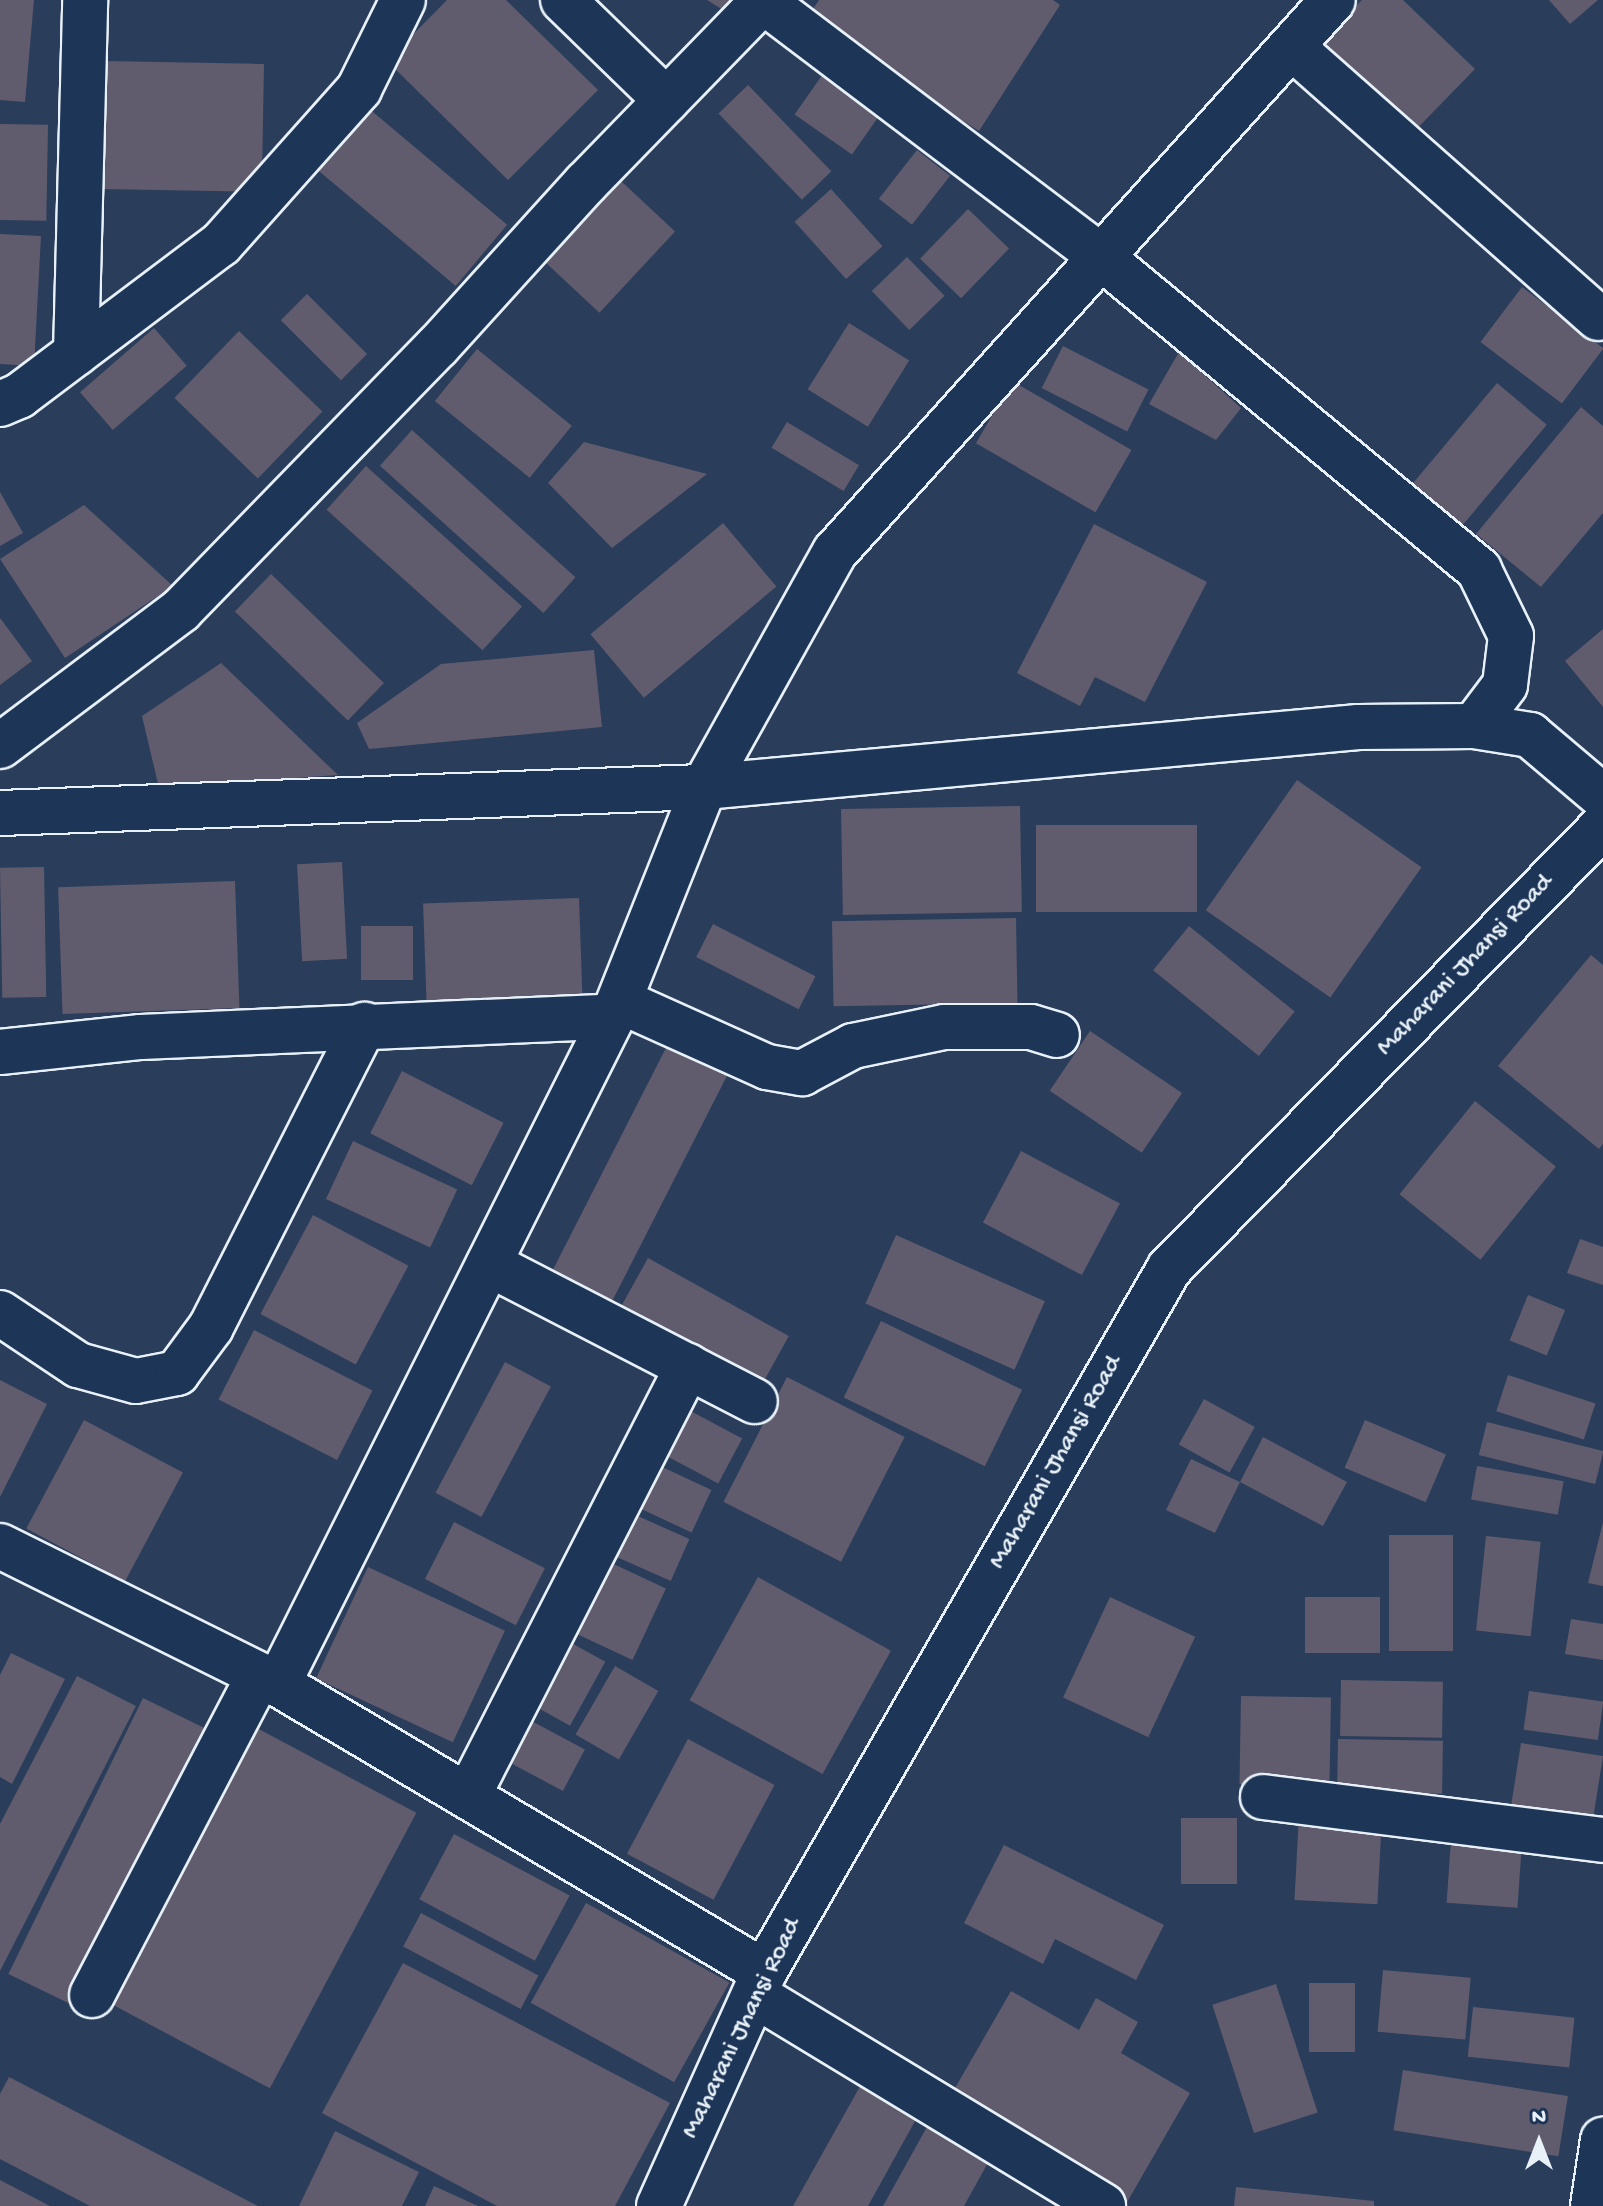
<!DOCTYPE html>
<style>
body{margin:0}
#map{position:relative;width:1603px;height:2206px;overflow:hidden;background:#2a3d5b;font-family:"Gochi Hand",sans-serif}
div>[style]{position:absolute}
.building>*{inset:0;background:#605c6d;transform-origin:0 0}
.roads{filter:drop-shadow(2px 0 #e8f1f8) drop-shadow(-2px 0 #e8f1f8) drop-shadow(0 2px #e8f1f8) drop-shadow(0 -2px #e8f1f8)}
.minor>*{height:44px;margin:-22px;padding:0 22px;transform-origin:22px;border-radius:22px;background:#1d3557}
.tertiary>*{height:44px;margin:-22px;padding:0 22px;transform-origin:22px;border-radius:22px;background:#1d3557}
span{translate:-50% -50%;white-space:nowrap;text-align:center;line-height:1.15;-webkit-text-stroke:6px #1d3557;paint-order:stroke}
.street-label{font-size:26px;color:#e8f1f8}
.north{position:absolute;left:1499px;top:2102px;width:80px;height:80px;-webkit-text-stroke:6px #1d3557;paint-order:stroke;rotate:0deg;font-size:22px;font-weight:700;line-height:32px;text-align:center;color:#e8f1f8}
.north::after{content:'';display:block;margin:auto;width:28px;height:36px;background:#e8f1f8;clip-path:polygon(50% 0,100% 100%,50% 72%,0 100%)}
</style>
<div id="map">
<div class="building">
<i style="clip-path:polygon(0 0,34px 0,25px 102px,0 100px)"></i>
<i style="clip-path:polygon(447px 0,506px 0,598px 90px,508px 180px,387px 61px)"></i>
<i style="clip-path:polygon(707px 0,748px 0,736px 18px)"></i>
<i style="clip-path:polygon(819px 0,1053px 0,1060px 5px,979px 131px,805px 21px)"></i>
<i style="clip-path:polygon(1362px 0,1403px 0,1475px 69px,1402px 144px,1308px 54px)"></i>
<i style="clip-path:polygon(1549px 0,1598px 0,1570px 24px)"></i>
<i style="left:103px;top:61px;width:161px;height:128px;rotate:1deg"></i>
<i style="left:825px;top:71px;width:70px;height:53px;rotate:35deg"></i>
<i style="left:748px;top:85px;width:120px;height:41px;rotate:46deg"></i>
<i style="left:367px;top:107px;width:183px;height:80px;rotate:40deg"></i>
<i style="left:0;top:124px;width:48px;height:96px;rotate:1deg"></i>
<i style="left:917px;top:150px;width:42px;height:62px;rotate:38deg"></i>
<i style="left:621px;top:181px;width:74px;height:111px;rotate:43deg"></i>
<i style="left:831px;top:189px;width:77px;height:49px;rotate:48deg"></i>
<i style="left:968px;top:209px;width:57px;height:69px;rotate:44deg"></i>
<i style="clip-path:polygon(0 234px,41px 236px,34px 366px,0 364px)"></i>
<i style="left:907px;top:257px;width:54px;height:49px;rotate:46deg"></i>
<i style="left:1522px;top:287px;width:102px;height:69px;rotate:37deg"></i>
<i style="left:307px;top:294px;width:85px;height:37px;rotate:45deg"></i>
<i style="left:849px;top:323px;width:71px;height:78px;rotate:32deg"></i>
<i style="left:154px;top:328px;width:50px;height:98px;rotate:49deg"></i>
<i style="left:239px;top:331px;width:116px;height:93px;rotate:44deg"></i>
<i style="left:1063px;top:346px;width:96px;height:47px;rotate:27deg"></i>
<i style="left:477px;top:349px;width:122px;height:67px;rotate:39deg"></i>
<i style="clip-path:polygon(1179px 352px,1241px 408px,1216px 440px,1149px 404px)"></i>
<i style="left:1012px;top:381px;width:138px;height:72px;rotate:30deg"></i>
<i style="left:1497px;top:383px;width:65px;height:150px;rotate:40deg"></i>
<i style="clip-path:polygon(1581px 407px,1603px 426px,1603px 513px,1541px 587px,1476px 534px)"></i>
<i style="left:787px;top:422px;width:84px;height:30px;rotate:31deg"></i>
<i style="left:412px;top:430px;width:220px;height:48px;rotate:42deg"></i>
<i style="clip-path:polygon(584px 442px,707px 474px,612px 548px,548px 483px)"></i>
<i style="left:366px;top:466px;width:210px;height:59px;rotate:42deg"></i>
<i style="clip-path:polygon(0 492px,23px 533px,0 546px)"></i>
<i style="clip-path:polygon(84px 505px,173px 586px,65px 658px,0 559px)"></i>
<i style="left:723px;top:523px;width:83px;height:173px;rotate:50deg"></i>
<i style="clip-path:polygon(1094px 524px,1207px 582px,1145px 702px,1095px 677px,1080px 706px,1017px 673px)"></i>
<i style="left:271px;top:574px;width:157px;height:52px;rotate:44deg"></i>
<i style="clip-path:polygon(0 618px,32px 661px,0 685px)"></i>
<i style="clip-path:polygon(1603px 629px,1603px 707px,1565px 661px)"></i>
<i style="clip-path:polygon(594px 650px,602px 727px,369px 749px,357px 723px,441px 664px)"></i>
<i style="clip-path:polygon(221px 663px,338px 775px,159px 788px,142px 716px)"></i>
<i style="left:1297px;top:780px;width:152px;height:159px;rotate:35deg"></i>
<i style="left:1020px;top:806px;width:106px;height:179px;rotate:89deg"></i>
<i style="left:1036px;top:825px;width:161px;height:87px"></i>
<i style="left:342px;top:862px;width:97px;height:45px;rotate:87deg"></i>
<i style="left:44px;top:867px;width:130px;height:44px;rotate:89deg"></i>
<i style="left:235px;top:881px;width:127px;height:177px;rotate:88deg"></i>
<i style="left:579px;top:898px;width:102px;height:156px;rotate:88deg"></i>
<i style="left:1016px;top:918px;width:85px;height:184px;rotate:89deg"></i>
<i style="left:713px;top:924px;width:115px;height:37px;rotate:27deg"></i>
<i style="left:361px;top:926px;width:52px;height:54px"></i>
<i style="left:1189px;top:926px;width:136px;height:57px;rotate:39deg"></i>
<i style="clip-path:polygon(1591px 955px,1603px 965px,1603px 1144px,1599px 1149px,1498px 1066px)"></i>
<i style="left:1090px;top:1031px;width:111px;height:72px;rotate:34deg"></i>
<i style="left:670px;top:1040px;width:67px;height:267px;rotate:27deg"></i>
<i style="left:402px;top:1071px;width:114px;height:70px;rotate:27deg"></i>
<i style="left:1475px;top:1101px;width:104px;height:120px;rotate:39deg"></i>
<i style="left:353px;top:1141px;width:115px;height:64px;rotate:25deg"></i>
<i style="left:1021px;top:1151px;width:112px;height:81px;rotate:28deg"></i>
<i style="left:313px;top:1215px;width:108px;height:112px;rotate:28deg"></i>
<i style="left:896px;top:1235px;width:163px;height:75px;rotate:24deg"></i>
<i style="clip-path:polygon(1580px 1239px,1603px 1247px,1603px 1285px,1567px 1273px)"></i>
<i style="left:648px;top:1258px;width:161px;height:57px;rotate:29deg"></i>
<i style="left:1528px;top:1295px;width:40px;height:49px;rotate:22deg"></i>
<i style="left:881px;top:1321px;width:157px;height:85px;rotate:26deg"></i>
<i style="left:254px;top:1330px;width:133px;height:78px;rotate:27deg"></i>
<i style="left:505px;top:1362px;width:52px;height:148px;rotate:28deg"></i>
<i style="left:1508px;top:1375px;width:92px;height:38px;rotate:18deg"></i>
<i style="left:787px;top:1377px;width:132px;height:140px;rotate:27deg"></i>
<i style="clip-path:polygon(0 1380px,47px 1404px,0 1497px)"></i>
<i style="left:1204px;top:1399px;width:58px;height:52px;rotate:29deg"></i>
<i style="left:683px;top:1407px;width:67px;height:51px;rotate:28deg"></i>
<i style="left:84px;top:1420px;width:112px;height:123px;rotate:28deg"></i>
<i style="left:1365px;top:1420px;width:88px;height:52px;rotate:23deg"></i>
<i style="left:1487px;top:1422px;width:120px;height:34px;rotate:14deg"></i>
<i style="clip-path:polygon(1263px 1437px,1347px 1482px,1323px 1526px,1240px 1482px,1215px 1533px,1166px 1510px,1191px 1459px,1240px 1482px)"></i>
<i style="left:658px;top:1465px;width:59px;height:47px;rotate:25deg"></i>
<i style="left:1477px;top:1466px;width:88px;height:34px;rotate:10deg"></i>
<i style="left:631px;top:1513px;width:64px;height:46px;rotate:24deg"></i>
<i style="left:454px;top:1522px;width:102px;height:64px;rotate:27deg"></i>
<i style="clip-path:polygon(1603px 1522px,1603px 1586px,1588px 1583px)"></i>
<i style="left:1453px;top:1535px;width:116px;height:64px;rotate:90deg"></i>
<i style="left:1486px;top:1536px;width:55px;height:95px;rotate:6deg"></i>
<i style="left:607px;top:1561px;width:65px;height:79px;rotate:25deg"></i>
<i style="left:368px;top:1567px;width:151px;height:123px;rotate:25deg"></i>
<i style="left:758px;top:1577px;width:152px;height:141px;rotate:29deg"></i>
<i style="left:1110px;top:1597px;width:94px;height:111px;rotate:25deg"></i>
<i style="left:1305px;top:1597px;width:75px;height:56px"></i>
<i style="clip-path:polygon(1571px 1619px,1603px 1624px,1603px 1660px,1565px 1654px)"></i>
<i style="left:566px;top:1640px;width:45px;height:73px;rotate:29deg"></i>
<i style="clip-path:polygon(11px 1653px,65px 1679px,12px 1784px,0 1777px,0 1675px)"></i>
<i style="left:615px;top:1666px;width:50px;height:79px;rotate:30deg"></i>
<i style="clip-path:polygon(77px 1676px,136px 1706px,0 1971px,0 1824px)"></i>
<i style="left:1341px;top:1680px;width:102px;height:56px;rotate:1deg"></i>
<i style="left:1529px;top:1691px;width:75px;height:39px;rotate:8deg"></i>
<i style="left:1241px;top:1696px;width:90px;height:88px;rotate:1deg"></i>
<i style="left:143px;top:1698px;width:70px;height:307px;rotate:26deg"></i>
<i style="left:524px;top:1717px;width:69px;height:47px;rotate:28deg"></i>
<i style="left:253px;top:1726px;width:185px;height:312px;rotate:28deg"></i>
<i style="left:688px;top:1739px;width:98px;height:130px;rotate:28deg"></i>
<i style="left:1338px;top:1739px;width:105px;height:53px;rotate:1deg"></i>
<i style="left:1521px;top:1743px;width:83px;height:63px;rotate:9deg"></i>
<i style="left:1299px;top:1814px;width:83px;height:86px;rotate:3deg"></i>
<i style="left:1181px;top:1818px;width:56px;height:66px"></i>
<i style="left:454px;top:1834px;width:131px;height:74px;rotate:28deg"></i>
<i style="left:1451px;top:1840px;width:71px;height:63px;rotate:4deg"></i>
<i style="clip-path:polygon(1004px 1845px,1164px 1925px,1136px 1980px,1055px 1939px,1043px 1964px,964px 1923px)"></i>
<i style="left:586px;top:1903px;width:164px;height:114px;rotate:29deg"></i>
<i style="left:421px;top:1913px;width:133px;height:38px;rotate:28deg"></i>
<i style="clip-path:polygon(403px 1963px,670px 2103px,615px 2206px,497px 2206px,322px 2113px)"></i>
<i style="left:1383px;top:1970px;width:88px;height:62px;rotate:5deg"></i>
<i style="left:1355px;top:1983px;width:69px;height:46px;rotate:90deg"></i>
<i style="left:1276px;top:1984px;width:135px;height:67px;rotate:72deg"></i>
<i style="clip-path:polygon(1011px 1991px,1079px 2030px,1096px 1998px,1138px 2022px,1121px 2053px,1190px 2093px,1126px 2204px,947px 2102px)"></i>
<i style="left:1473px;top:2007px;width:102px;height:50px;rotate:6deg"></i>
<i style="left:1403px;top:2070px;width:167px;height:61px;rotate:9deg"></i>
<i style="clip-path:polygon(9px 2077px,258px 2206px,90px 2206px,0 2159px,0 2094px)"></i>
<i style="clip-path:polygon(863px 2081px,920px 2112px,868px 2206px,793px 2206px)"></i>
<i style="clip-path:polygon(928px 2125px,990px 2159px,964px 2206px,883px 2206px)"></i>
<i style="clip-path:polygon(335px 2131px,419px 2172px,402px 2206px,299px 2206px)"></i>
<i style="clip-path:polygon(0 2180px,50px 2206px,0 2206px)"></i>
<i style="clip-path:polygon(434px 2186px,478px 2206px,425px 2206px)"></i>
<i style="clip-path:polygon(1236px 2187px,1374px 2201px,1374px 2206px,1234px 2206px)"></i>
</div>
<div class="roads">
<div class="minor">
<i style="left:563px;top:0;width:144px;rotate:44.2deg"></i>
<i style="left:763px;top:1px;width:424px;rotate:37.1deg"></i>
<i style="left:1101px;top:257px;width:491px;rotate:39.6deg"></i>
<i style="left:1479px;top:570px;width:73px;rotate:64.1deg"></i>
<i style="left:1511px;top:636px;width:49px;rotate:97deg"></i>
<i style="left:1505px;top:685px;width:51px;rotate:127.1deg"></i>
<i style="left:1292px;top:47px;width:409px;rotate:41.5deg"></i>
<i style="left:76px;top:353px;width:353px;rotate:-88.5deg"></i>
<i style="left:0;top:404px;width:21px;rotate:-23deg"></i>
<i style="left:19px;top:396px;width:253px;rotate:-37deg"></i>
<i style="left:221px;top:244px;width:208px;rotate:-48.3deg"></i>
<i style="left:359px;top:89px;width:99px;rotate:-63.7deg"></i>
<i style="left:0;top:746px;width:226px;rotate:-36.9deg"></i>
<i style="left:181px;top:610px;width:368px;rotate:-45.8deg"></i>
<i style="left:438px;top:346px;width:220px;rotate:-47.8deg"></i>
<i style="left:586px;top:183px;width:255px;rotate:-45.8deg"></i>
<i style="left:620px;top:1001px;width:161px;rotate:24.2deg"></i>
<i style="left:767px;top:1067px;width:36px;rotate:10deg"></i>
<i style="left:802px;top:1073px;width:58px;rotate:-27.9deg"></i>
<i style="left:853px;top:1046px;width:93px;rotate:-11.8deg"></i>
<i style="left:944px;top:1027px;width:87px"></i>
<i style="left:1031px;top:1027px;width:27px;rotate:17deg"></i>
<i style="left:0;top:1052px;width:142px;rotate:-6.1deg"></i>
<i style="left:141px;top:1037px;width:472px;rotate:-2.5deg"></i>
<i style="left:489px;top:1264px;width:299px;rotate:27.3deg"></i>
<i style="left:0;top:1313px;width:94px;rotate:33.7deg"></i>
<i style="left:78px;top:1365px;width:60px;rotate:15.4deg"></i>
<i style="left:136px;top:1381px;width:42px;rotate:-11deg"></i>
<i style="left:177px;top:1373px;width:57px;rotate:-53.5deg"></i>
<i style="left:211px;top:1327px;width:339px;rotate:-63.1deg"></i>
<i style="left:0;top:1546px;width:310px;rotate:26.4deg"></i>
<i style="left:278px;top:1684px;width:565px;rotate:30.65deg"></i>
<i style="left:278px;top:1684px;width:747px;rotate:-63.37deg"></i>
<i style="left:613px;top:1016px;width:246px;rotate:-68.3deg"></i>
<i style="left:704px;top:787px;width:269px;rotate:-60.9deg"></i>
<i style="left:835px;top:552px;width:743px;rotate:-47.94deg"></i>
<i style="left:468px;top:1796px;width:483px;rotate:-62.9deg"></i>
<i style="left:1263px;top:1797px;width:343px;rotate:7.2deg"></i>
<i style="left:92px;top:1995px;width:360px;rotate:-62.4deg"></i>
<i style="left:755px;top:1995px;width:407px;rotate:31.2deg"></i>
<i style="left:1593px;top:2206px;width:67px;rotate:-81.4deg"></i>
</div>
<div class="tertiary">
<i style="left:0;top:813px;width:704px;rotate:-2.12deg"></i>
<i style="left:704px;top:787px;width:657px;rotate:-5.24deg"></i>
<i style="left:1358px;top:727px;width:116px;rotate:-0.5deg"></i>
<i style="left:1474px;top:726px;width:57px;rotate:9.1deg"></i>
<i style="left:1530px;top:735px;width:96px;rotate:40.3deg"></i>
<i style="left:659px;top:2206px;width:256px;rotate:-65.8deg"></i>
<i style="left:764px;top:1972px;width:811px;rotate:-60.05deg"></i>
<i style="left:1169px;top:1269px;width:620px;rotate:-45.59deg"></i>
</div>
</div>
<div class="street-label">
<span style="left:1466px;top:966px;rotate:-46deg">Maharani Jhansi Road</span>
<span style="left:1057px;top:1463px;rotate:-60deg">Maharani Jhansi Road</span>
<span style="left:743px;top:2029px;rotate:-64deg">Maharani Jhansi Road</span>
</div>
<div class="north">N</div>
</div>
